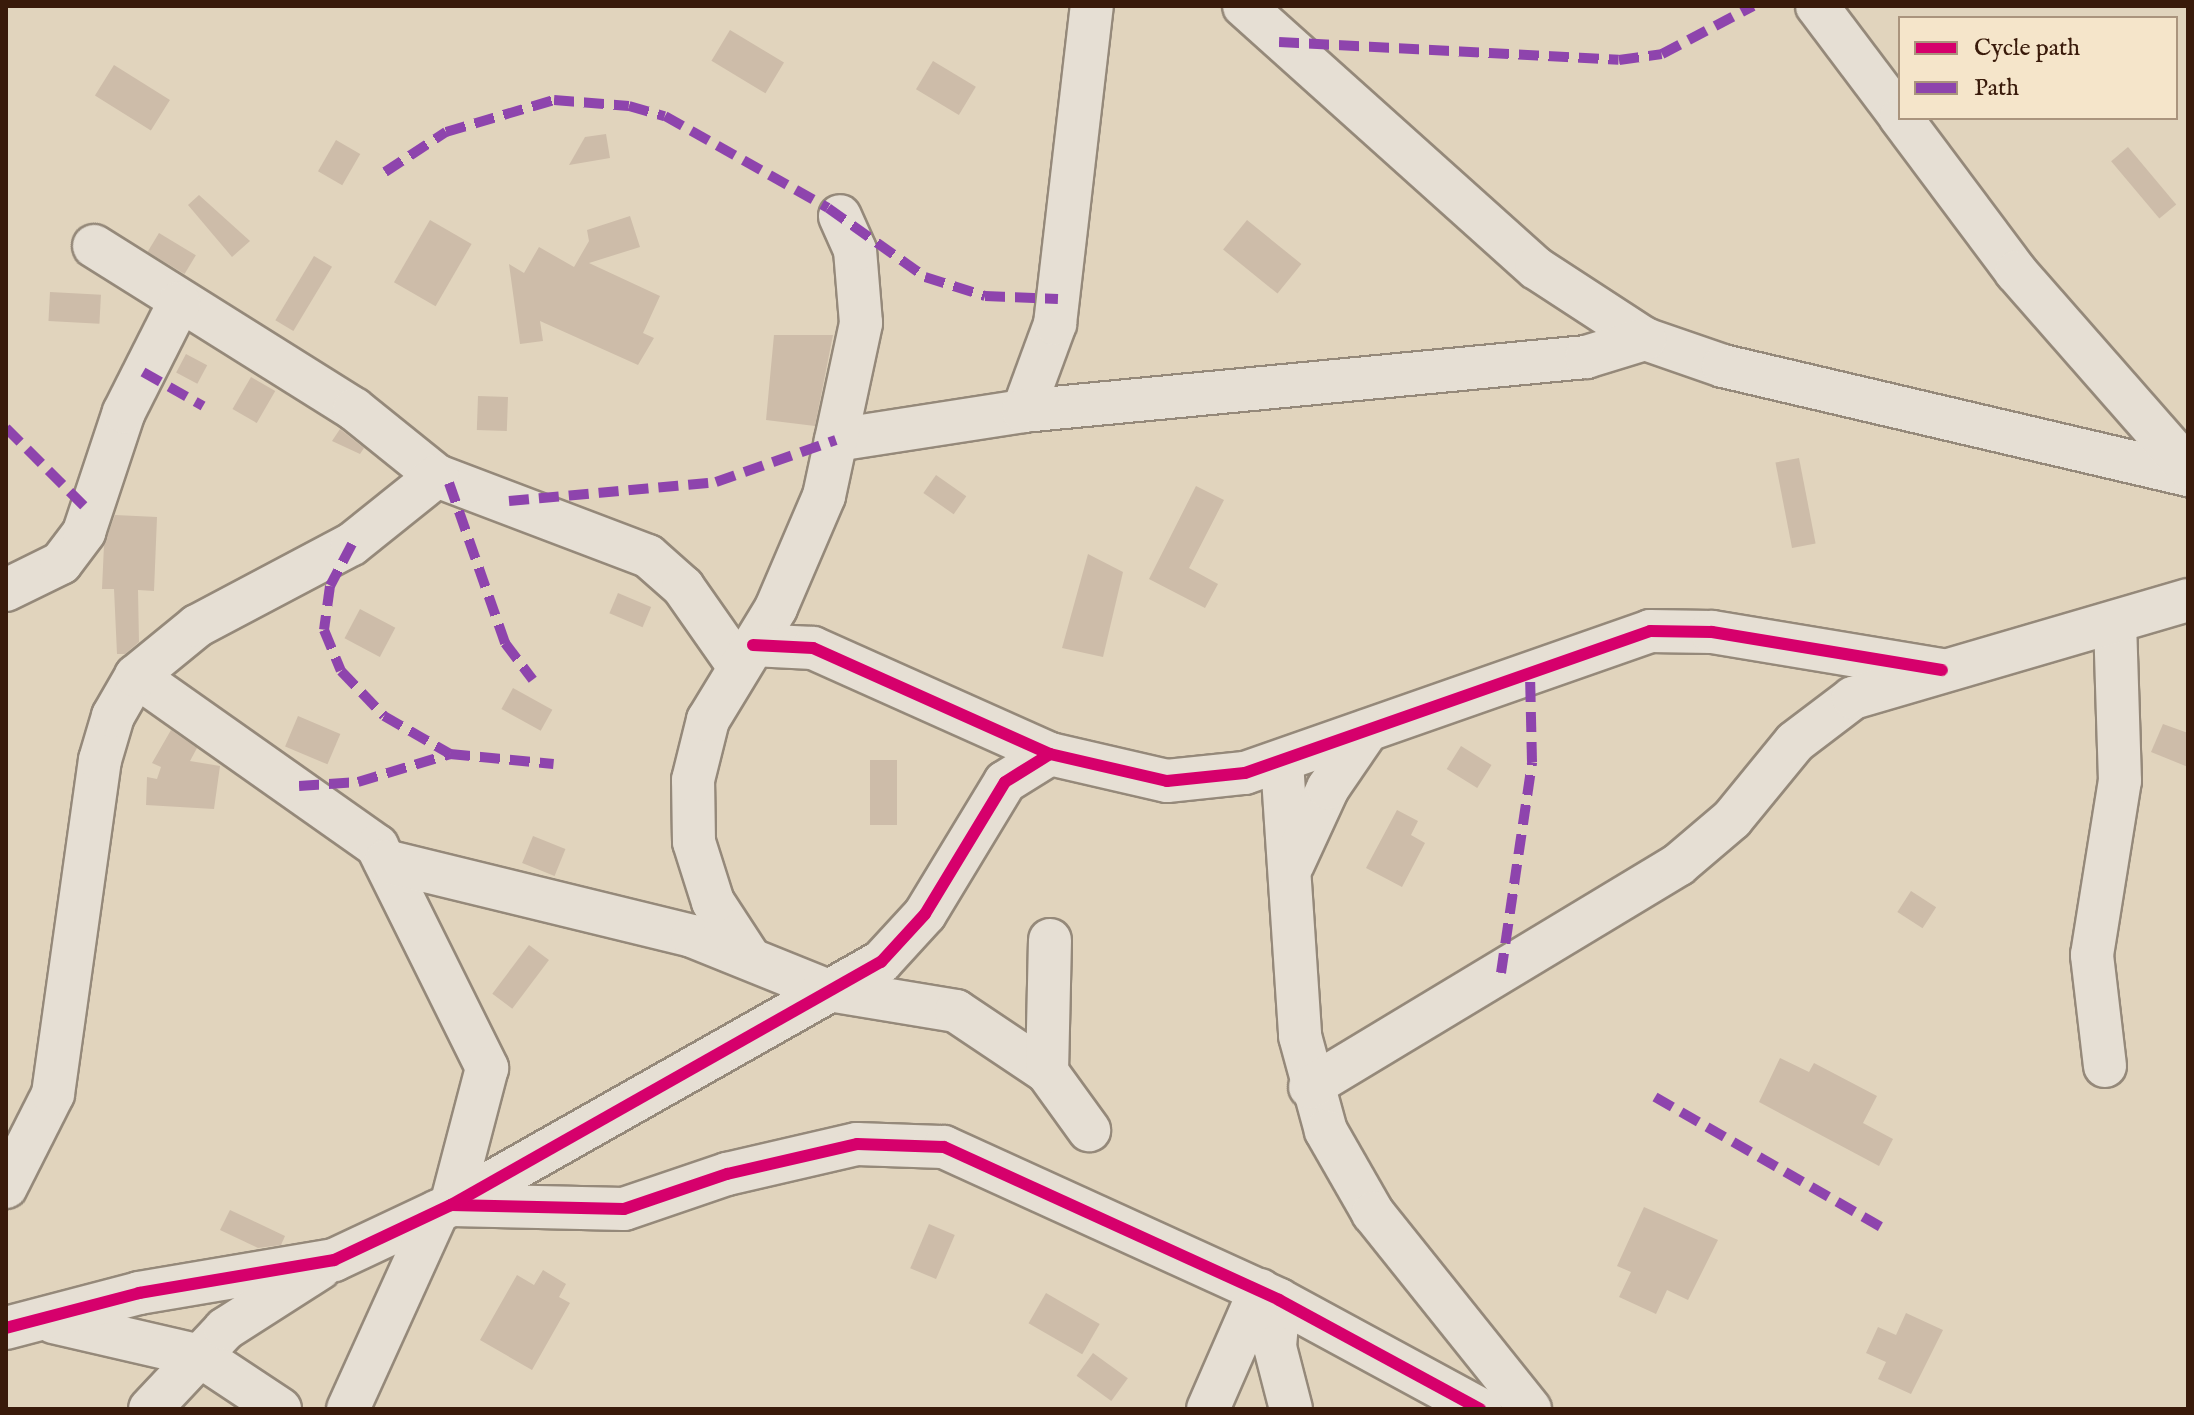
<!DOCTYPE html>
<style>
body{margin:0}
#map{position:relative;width:2194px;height:1415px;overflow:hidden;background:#e1d4bd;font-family:"IM FELL English",serif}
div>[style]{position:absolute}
.building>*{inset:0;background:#cdbca9;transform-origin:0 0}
.roads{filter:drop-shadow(2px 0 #95897a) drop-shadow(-2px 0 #95897a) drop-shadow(0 2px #95897a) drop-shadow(0 -2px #95897a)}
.minor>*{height:42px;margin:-21px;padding:0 21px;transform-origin:21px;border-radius:21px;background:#e6dfd4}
.quiet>*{height:10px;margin-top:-5px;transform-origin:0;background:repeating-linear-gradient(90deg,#8e44ad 0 20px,transparent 0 30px)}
.cycleway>*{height:12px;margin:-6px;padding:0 6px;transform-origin:6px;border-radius:6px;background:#d6006c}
span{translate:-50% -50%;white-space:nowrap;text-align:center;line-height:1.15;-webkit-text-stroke:7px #f5e5ca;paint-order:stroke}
.frame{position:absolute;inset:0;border:8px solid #391a0a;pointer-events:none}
.legend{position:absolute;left:1898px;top:16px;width:280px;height:104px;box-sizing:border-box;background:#f5e5ca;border:2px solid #aa947d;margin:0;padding:10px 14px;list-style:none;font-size:24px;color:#391a0a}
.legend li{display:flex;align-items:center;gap:16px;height:40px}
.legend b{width:40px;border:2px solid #aa947d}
</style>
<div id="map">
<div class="building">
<i style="left:730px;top:30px;width:63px;height:36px;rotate:31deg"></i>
<i style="left:933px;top:61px;width:50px;height:33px;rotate:31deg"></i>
<i style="left:114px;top:65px;width:66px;height:36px;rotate:32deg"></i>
<i style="clip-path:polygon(606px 134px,610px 158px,569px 165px,585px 137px)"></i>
<i style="left:336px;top:140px;width:28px;height:36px;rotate:30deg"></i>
<i style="left:2128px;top:147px;width:75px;height:22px;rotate:50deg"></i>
<i style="clip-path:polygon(199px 195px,250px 241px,232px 257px,188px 205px)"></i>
<i style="clip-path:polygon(630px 216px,640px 247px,589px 263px,660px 296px,643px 333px,654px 338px,638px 365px,540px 321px,543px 341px,520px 344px,509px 264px,524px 273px,539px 247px,574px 267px,589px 241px,587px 230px)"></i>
<i style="left:430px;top:220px;width:48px;height:72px;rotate:30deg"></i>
<i style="left:1247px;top:220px;width:70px;height:38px;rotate:39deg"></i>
<i style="left:159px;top:233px;width:43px;height:22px;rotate:31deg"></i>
<i style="left:314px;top:256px;width:21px;height:75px;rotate:31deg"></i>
<i style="left:50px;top:292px;width:51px;height:29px;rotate:3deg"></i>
<i style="clip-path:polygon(774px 335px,833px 335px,815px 426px,766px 420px)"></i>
<i style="left:186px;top:354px;width:24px;height:21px;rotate:28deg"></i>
<i style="left:251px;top:377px;width:28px;height:37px;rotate:30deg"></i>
<i style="left:478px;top:396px;width:30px;height:34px;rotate:2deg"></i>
<i style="clip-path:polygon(340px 429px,364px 448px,360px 454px,332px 441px)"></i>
<i style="left:1799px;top:458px;width:87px;height:24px;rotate:79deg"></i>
<i style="left:936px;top:475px;width:37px;height:22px;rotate:35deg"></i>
<i style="clip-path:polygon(1196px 486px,1224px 500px,1189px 568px,1218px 584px,1205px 608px,1149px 579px)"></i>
<i style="clip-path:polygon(115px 515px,157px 517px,154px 591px,138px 590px,139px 642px,125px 654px,117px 654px,114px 589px,102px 589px,104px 545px)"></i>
<i style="clip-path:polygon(1088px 554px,1123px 572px,1103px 657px,1062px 648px)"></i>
<i style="left:618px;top:593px;width:36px;height:22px;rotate:23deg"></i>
<i style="left:360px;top:609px;width:40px;height:33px;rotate:28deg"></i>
<i style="left:513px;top:688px;width:45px;height:24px;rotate:29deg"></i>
<i style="left:298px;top:716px;width:46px;height:33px;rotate:23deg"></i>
<i style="clip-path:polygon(2163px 724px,2188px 733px,2188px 767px,2151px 752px)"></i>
<i style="clip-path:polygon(171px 730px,197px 748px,190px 761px,220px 766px,214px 809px,146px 805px,147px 777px,157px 779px,161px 767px,152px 763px)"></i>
<i style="left:1461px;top:746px;width:36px;height:27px;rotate:32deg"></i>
<i style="left:870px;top:760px;width:27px;height:65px"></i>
<i style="clip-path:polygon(1397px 810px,1418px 821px,1411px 835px,1425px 843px,1402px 887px,1366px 868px)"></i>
<i style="left:533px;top:836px;width:35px;height:29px;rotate:22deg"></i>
<i style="left:1911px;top:891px;width:30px;height:25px;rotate:33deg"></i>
<i style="left:529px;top:945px;width:25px;height:61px;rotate:37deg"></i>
<i style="clip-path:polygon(1780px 1058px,1809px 1072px,1814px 1063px,1877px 1096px,1863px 1123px,1893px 1139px,1879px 1166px,1759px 1102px)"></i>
<i style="clip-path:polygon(1644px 1207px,1718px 1240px,1688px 1300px,1667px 1290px,1656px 1314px,1619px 1297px,1631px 1272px,1617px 1266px)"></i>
<i style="clip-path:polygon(230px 1210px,285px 1236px,281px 1245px,258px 1248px,220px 1230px)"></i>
<i style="left:929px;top:1224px;width:28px;height:48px;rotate:23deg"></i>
<i style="clip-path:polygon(543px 1270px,566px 1284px,559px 1297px,570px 1303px,532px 1370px,480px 1340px,517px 1275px,534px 1285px)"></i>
<i style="left:1046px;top:1293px;width:62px;height:35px;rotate:30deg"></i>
<i style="clip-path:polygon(1906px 1313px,1943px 1330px,1911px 1394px,1878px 1379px,1886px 1362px,1866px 1353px,1878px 1327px,1896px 1335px)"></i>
<i style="left:1093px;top:1353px;width:43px;height:28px;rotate:36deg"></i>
</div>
<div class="roads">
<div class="minor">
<i style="left:1244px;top:6px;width:392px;rotate:41.9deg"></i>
<i style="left:1536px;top:268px;width:130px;rotate:33.1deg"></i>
<i style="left:1645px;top:339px;width:83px;rotate:19.1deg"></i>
<i style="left:1723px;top:366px;width:478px;rotate:13.2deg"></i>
<i style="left:1817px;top:6px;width:138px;rotate:53deg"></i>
<i style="left:1901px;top:118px;width:192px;rotate:53.2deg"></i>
<i style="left:2016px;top:272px;width:261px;rotate:48.7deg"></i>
<i style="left:94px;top:246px;width:307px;rotate:32.1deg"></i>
<i style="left:354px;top:409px;width:107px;rotate:38.9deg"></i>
<i style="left:437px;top:476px;width:226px;rotate:20.8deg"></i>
<i style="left:648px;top:556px;width:47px;rotate:41.5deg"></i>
<i style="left:683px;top:587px;width:98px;rotate:55deg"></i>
<i style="left:1023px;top:411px;width:93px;rotate:-69.8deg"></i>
<i style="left:1055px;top:324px;width:320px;rotate:-83.4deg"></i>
<i style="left:836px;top:440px;width:189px;rotate:-8.8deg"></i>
<i style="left:1023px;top:411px;width:566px;rotate:-5.48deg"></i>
<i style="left:1586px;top:357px;width:62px;rotate:-17deg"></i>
<i style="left:6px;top:590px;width:61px;rotate:-26.1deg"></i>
<i style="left:61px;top:563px;width:39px;rotate:-53deg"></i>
<i style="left:84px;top:532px;width:126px;rotate:-71.6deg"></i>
<i style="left:124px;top:412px;width:122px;rotate:-63.2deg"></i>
<i style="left:753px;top:645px;width:60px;rotate:2.9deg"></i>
<i style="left:813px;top:648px;width:260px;rotate:24.1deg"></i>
<i style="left:1050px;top:754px;width:120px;rotate:13deg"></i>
<i style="left:1167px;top:781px;width:78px;rotate:-5.9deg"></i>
<i style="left:1245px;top:773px;width:429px;rotate:-19.3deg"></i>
<i style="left:1650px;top:631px;width:62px;rotate:0.9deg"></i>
<i style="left:1712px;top:632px;width:233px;rotate:9.4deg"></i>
<i style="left:136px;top:676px;width:295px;rotate:35.2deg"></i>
<i style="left:377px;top:846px;width:248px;rotate:63.6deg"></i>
<i style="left:487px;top:1068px;width:142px;rotate:104.7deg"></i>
<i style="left:1282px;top:762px;width:275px;rotate:86.2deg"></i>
<i style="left:1300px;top:1036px;width:98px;rotate:74.7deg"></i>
<i style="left:1326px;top:1131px;width:95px;rotate:60.2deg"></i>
<i style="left:1373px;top:1213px;width:251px;rotate:51.3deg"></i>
<i style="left:385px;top:861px;width:316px;rotate:13.7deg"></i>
<i style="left:692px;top:936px;width:141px;rotate:22deg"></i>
<i style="left:823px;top:989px;width:135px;rotate:9.4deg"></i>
<i style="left:956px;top:1011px;width:110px;rotate:33.8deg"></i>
<i style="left:1047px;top:1072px;width:72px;rotate:54.1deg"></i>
<i style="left:1293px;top:864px;width:84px;rotate:-65.3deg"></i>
<i style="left:1328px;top:788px;width:69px;rotate:-55.6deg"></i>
<i style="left:747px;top:954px;width:62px;rotate:-123.2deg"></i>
<i style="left:713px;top:902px;width:63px;rotate:-107.6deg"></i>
<i style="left:694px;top:842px;width:62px;rotate:-90.9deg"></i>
<i style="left:693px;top:780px;width:62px;rotate:-76deg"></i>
<i style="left:708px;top:720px;width:131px;rotate:-58.7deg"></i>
<i style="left:776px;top:608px;width:122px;rotate:-66.8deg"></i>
<i style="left:824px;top:496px;width:177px;rotate:-77.9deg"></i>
<i style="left:861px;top:323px;width:73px;rotate:-94.7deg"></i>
<i style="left:855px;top:250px;width:37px;rotate:-114deg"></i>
<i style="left:2105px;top:1066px;width:112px;rotate:-96.7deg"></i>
<i style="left:2092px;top:955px;width:176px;rotate:-80.9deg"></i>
<i style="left:2120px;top:781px;width:158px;rotate:-91.8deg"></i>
<i style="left:1047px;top:1072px;width:132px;rotate:-88.7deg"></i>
<i style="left:1310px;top:1087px;width:430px;rotate:-31.1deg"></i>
<i style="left:1678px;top:865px;width:71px;rotate:-40.4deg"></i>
<i style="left:1732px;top:819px;width:99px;rotate:-50.7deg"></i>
<i style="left:1795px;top:742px;width:73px;rotate:-37.2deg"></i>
<i style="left:1853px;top:698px;width:349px;rotate:-16.3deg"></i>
<i style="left:6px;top:1187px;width:104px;rotate:-63.2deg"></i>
<i style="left:53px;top:1094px;width:337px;rotate:-82deg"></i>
<i style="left:100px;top:760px;width:46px;rotate:-73.5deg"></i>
<i style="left:113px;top:716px;width:46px;rotate:-60.1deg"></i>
<i style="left:136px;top:676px;width:79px;rotate:-39.3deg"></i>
<i style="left:197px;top:626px;width:175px;rotate:-27.9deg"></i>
<i style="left:352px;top:544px;width:109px;rotate:-38.7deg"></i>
<i style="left:452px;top:1205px;width:172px;rotate:1.3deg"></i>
<i style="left:624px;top:1209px;width:109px;rotate:-18.8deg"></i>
<i style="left:727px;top:1174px;width:133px;rotate:-13deg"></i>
<i style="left:857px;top:1144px;width:87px;rotate:2deg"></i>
<i style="left:944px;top:1147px;width:368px;rotate:24.5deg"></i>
<i style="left:1279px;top:1300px;width:229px;rotate:28.5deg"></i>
<i style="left:1279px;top:1300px;width:47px;rotate:94.9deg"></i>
<i style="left:1275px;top:1347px;width:64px;rotate:75.5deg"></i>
<i style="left:53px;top:1322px;width:151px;rotate:13deg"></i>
<i style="left:200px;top:1356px;width:96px;rotate:33.5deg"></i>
<i style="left:6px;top:1328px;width:138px;rotate:-14.7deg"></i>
<i style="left:139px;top:1293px;width:198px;rotate:-9.6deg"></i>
<i style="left:334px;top:1260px;width:129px;rotate:-25.2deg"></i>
<i style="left:451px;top:1205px;width:494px;rotate:-29.5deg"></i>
<i style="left:881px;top:962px;width:65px;rotate:-47.5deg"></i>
<i style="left:925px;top:914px;width:154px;rotate:-58.8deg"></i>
<i style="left:1005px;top:782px;width:53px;rotate:-31.9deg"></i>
<i style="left:150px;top:1409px;width:110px;rotate:-46.8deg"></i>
<i style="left:225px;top:1329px;width:112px;rotate:-32.6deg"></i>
<i style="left:348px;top:1409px;width:217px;rotate:-65.6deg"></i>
<i style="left:1208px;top:1409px;width:130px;rotate:-66.4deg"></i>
</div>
</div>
<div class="quiet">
<i style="left:1279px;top:42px;width:340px;rotate:3deg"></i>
<i style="left:1619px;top:60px;width:43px;rotate:-7.9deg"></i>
<i style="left:1662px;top:54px;width:103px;rotate:-27.8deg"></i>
<i style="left:385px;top:172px;width:73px;rotate:-33.3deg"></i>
<i style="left:446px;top:132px;width:113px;rotate:-16.5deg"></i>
<i style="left:554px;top:100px;width:75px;rotate:4.6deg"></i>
<i style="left:629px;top:106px;width:37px;rotate:16deg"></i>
<i style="left:665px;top:116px;width:187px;rotate:29.4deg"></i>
<i style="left:828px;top:208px;width:119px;rotate:35.4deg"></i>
<i style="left:925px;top:277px;width:63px;rotate:17.6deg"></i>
<i style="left:985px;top:296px;width:73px;rotate:2.4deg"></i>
<i style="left:143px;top:372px;width:69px;rotate:29.5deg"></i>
<i style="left:6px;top:428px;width:120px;rotate:45deg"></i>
<i style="left:449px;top:483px;width:170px;rotate:70.7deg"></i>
<i style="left:505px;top:643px;width:46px;rotate:52.9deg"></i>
<i style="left:509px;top:501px;width:208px;rotate:-5.2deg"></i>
<i style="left:716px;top:482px;width:127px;rotate:-19.3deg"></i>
<i style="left:352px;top:544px;width:47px;rotate:117.6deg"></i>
<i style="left:330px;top:586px;width:44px;rotate:97.8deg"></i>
<i style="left:324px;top:630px;width:44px;rotate:67.5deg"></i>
<i style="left:341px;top:671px;width:62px;rotate:46.3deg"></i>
<i style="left:384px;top:716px;width:76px;rotate:29.9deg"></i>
<i style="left:299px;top:786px;width:59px;rotate:-3.9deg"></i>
<i style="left:358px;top:782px;width:96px;rotate:-16.9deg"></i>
<i style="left:450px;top:754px;width:104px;rotate:5.5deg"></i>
<i style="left:1501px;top:973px;width:213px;rotate:-81.6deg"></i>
<i style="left:1532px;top:762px;width:89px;rotate:-91.3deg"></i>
<i style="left:1655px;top:1097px;width:265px;rotate:29.9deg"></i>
</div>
<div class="cycleway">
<i style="left:753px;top:645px;width:60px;rotate:2.9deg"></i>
<i style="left:813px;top:648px;width:260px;rotate:24.1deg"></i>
<i style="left:1050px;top:754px;width:120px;rotate:13deg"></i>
<i style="left:1167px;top:781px;width:78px;rotate:-5.9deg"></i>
<i style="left:1245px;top:773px;width:429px;rotate:-19.3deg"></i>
<i style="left:1650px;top:631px;width:62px;rotate:0.9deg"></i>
<i style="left:1712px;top:632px;width:233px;rotate:9.4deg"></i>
<i style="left:451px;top:1205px;width:173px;rotate:1.3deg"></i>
<i style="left:624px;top:1209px;width:109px;rotate:-18.8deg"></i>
<i style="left:727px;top:1174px;width:133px;rotate:-13deg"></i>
<i style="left:857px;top:1144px;width:87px;rotate:2deg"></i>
<i style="left:944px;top:1147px;width:368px;rotate:24.5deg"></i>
<i style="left:1279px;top:1300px;width:229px;rotate:28.5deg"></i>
<i style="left:6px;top:1328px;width:138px;rotate:-14.7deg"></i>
<i style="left:139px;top:1293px;width:198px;rotate:-9.6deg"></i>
<i style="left:334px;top:1260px;width:129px;rotate:-25.2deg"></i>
<i style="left:451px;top:1205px;width:494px;rotate:-29.5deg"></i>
<i style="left:881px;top:962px;width:65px;rotate:-47.5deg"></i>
<i style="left:925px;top:914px;width:154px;rotate:-58.8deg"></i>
<i style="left:1005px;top:782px;width:53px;rotate:-31.9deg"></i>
</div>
<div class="frame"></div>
<ul class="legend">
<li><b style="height:10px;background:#d6006c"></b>Cycle path</li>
<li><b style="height:10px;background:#8e44ad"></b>Path</li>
</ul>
</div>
